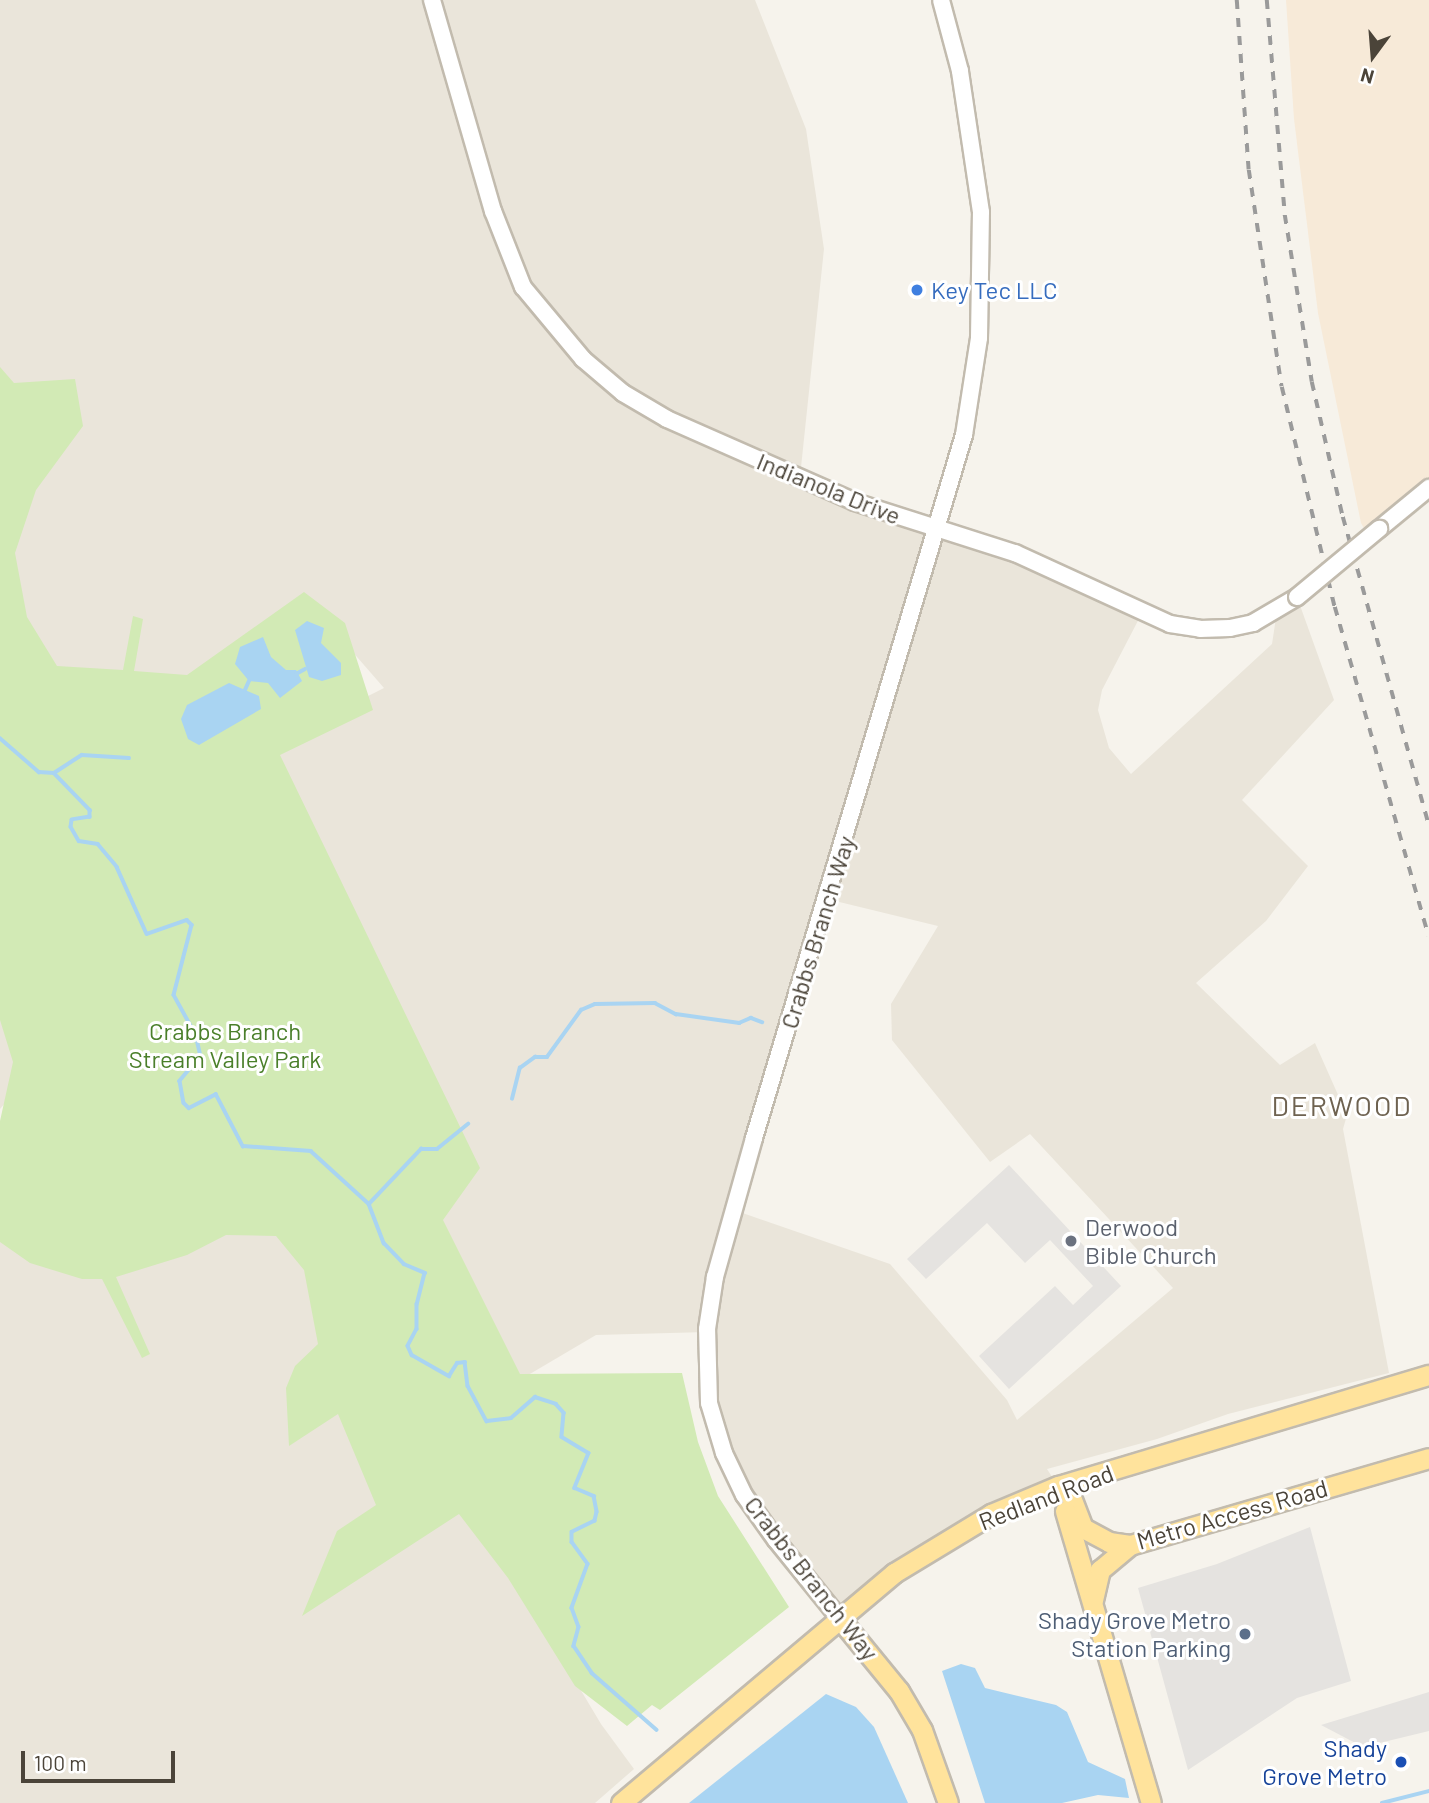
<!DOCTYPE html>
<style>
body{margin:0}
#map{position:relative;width:1429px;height:1803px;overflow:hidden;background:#f6f3ec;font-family:Barlow,sans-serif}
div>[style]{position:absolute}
.residential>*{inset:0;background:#eae5da}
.commercial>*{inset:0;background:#f7ead8}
.green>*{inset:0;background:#d2eab5}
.parking>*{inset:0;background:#e5e3e0}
.water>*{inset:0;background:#a9d4f2}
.stream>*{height:3.5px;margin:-1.75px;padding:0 1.75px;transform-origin:1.75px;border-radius:1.75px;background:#a9d4f2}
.roads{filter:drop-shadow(2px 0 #c2bbae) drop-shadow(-2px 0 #c2bbae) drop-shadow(0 2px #c2bbae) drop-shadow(0 -2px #c2bbae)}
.minor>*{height:16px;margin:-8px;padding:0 8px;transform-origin:8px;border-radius:8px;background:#fff}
.major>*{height:19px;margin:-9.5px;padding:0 9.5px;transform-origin:9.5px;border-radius:9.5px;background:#ffe39c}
.rail>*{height:3.5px;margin-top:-1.75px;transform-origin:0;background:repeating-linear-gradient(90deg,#9a9a9a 0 9px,transparent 0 18px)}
.bridges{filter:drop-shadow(2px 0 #c2bbae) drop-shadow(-2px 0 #c2bbae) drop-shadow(0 2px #c2bbae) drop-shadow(0 -2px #c2bbae)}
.minor-bridge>*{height:16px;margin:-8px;padding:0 8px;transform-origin:8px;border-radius:8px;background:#fff}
.dots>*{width:19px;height:19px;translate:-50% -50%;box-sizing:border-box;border:4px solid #fff;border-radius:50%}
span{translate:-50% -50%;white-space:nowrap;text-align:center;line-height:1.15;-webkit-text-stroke:6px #fff;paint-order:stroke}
.shop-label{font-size:24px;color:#366cbe}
.left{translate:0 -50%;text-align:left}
.street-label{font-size:24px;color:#4b4439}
.park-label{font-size:24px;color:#4a7f2a}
.worship-label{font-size:24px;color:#5b616d}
.service-label{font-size:24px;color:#4e5e75}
.right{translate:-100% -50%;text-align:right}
.transit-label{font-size:24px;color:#164399}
.quarter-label{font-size:28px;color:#6e6250;letter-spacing:2px}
.north{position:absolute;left:1338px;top:21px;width:70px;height:70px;-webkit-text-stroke:5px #fff;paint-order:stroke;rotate:196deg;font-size:19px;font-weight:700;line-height:28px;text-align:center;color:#4b4439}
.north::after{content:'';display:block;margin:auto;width:24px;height:32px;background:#4b4439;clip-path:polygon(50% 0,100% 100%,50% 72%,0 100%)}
.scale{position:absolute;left:21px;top:1751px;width:154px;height:32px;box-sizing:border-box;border:4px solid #4b4439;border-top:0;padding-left:9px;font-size:21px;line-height:24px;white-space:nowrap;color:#4b4439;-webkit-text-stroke:5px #fff;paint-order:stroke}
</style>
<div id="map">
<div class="residential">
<i style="clip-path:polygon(evenodd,0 0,755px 0,806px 129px,824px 249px,800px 477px,1142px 613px,1102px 690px,1098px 710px,1109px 748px,1131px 774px,1272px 644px,1277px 611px,1297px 597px,1334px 700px,1242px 800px,1308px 866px,1266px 921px,1196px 983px,1280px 1065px,1315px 1043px,1347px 1115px,1343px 1129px,1389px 1373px,1228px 1414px,1157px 1439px,1047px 1469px,1058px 1486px,991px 1514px,840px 1619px,724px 1453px,707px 1332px,596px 1335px,518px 1381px,433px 1218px,267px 747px,384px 688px,304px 596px,179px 689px,45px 670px,16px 633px,0 400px,0 0,827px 899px,938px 926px,891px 1004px,892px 1040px,990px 1162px,1030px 1134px,1173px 1288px,1017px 1420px,1007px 1400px,890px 1264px,734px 1210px,827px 899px)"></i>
<i style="clip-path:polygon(0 1004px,27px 1028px,12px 1095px,0 1109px)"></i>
<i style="clip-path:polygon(183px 1216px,310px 1237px,601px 1724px,634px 1769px,595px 1803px,0 1803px,0 1234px)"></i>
</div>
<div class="commercial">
<i style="clip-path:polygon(1286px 0,1429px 0,1429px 488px,1369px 537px,1361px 523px,1318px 313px,1294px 119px)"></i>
</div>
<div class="green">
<i style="clip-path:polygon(0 367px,14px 383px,75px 379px,83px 426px,36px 490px,15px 553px,27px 617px,57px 666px,123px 670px,133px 616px,143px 619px,134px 671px,187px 675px,304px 592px,345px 623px,373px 710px,280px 755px,480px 1168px,443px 1220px,520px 1374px,682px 1373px,698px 1442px,718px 1496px,789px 1607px,660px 1710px,652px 1705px,627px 1726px,575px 1686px,508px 1578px,459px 1514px,302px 1616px,337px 1531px,376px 1505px,338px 1414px,289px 1446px,286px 1388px,295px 1366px,318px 1344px,304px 1270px,276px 1236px,226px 1235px,187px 1255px,116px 1277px,150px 1354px,142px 1358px,102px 1279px,82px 1279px,30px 1263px,0 1242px,0 1121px,13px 1062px,0 1020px)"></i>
</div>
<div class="parking">
<i style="clip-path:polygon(1009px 1165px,1121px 1286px,1009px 1389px,979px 1356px,1055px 1286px,1073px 1305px,1093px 1286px,1050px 1240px,1025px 1263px,987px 1223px,926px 1279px,907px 1259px)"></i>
<i style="clip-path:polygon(1310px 1527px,1351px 1681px,1297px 1698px,1188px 1770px,1138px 1588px,1217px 1564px)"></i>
<i style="clip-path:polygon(1429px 1692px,1429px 1731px,1363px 1747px,1321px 1725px)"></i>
</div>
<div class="water">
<i style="clip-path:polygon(307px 621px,324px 628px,321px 643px,341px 663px,341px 675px,322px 681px,309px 677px,295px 630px)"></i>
<i style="clip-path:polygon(263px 637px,271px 657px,286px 670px,296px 670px,302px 681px,280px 698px,268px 683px,249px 681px,235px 664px,240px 647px)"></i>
<i style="clip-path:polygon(229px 683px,259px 696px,261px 709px,199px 745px,188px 739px,181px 719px,187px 705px)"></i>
<i style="clip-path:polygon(961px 1664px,975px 1668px,985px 1688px,1056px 1705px,1067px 1712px,1088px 1762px,1125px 1779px,1129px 1798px,1098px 1795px,1062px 1803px,985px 1803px,942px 1671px)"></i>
<i style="clip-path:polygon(826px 1694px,856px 1707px,874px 1727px,908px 1803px,689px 1803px)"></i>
</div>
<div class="stream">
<i style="left:296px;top:674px;width:10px;rotate:-29deg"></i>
<i style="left:245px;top:690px;width:10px;rotate:-66deg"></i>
<i style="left:0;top:738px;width:52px;rotate:41.1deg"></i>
<i style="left:39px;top:772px;width:15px;rotate:4deg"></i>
<i style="left:54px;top:773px;width:52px;rotate:45.8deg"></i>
<i style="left:90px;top:810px;width:7px;rotate:90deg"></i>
<i style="left:90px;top:817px;width:18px;rotate:171deg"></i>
<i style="left:72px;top:820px;width:7px;rotate:98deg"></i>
<i style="left:71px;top:827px;width:16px;rotate:60deg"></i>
<i style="left:79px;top:841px;width:19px;rotate:9deg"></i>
<i style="left:98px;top:844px;width:30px;rotate:50deg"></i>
<i style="left:117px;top:867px;width:73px;rotate:65.9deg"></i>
<i style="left:147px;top:934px;width:42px;rotate:-19.3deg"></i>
<i style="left:187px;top:920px;width:7px;rotate:45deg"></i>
<i style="left:192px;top:925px;width:72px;rotate:104.4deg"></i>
<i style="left:174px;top:995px;width:46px;rotate:61.2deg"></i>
<i style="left:196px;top:1035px;width:22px;rotate:77deg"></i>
<i style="left:201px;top:1056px;width:33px;rotate:130deg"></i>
<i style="left:180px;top:1081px;width:22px;rotate:80deg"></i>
<i style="left:184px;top:1103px;width:7px;rotate:45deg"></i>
<i style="left:189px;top:1108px;width:30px;rotate:-27deg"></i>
<i style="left:216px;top:1094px;width:59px;rotate:62.6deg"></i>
<i style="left:243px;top:1146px;width:68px;rotate:4.2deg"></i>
<i style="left:311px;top:1151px;width:79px;rotate:42.4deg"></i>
<i style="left:369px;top:1204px;width:42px;rotate:69deg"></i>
<i style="left:384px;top:1243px;width:29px;rotate:46deg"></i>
<i style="left:404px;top:1264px;width:23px;rotate:23deg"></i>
<i style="left:425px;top:1273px;width:32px;rotate:104deg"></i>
<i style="left:417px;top:1304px;width:25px;rotate:90deg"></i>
<i style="left:417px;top:1329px;width:19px;rotate:118deg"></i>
<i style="left:408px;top:1346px;width:10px;rotate:66deg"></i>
<i style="left:412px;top:1355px;width:43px;rotate:29.6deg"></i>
<i style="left:449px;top:1376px;width:15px;rotate:-58deg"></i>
<i style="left:457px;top:1363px;width:8px;rotate:-7deg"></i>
<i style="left:465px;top:1362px;width:24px;rotate:83deg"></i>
<i style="left:468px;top:1386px;width:40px;rotate:62deg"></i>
<i style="left:487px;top:1421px;width:24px;rotate:-7deg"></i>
<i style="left:511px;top:1418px;width:32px;rotate:-41deg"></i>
<i style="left:535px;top:1397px;width:22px;rotate:18deg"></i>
<i style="left:556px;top:1404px;width:12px;rotate:48deg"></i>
<i style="left:564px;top:1413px;width:24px;rotate:95deg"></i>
<i style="left:562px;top:1437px;width:31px;rotate:31deg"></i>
<i style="left:589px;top:1453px;width:38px;rotate:112deg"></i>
<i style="left:575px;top:1488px;width:21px;rotate:23deg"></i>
<i style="left:594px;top:1496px;width:16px;rotate:79deg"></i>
<i style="left:597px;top:1512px;width:9px;rotate:103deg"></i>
<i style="left:595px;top:1521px;width:25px;rotate:154deg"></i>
<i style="left:572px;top:1532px;width:10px;rotate:90deg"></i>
<i style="left:572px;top:1542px;width:27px;rotate:54deg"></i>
<i style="left:588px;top:1564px;width:47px;rotate:110deg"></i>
<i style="left:572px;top:1608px;width:20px;rotate:70deg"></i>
<i style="left:579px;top:1627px;width:20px;rotate:105deg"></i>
<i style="left:574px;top:1646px;width:32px;rotate:56deg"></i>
<i style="left:592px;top:1673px;width:86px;rotate:41.2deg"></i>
<i style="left:54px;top:773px;width:33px;rotate:-33deg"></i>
<i style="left:82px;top:755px;width:47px;rotate:3.7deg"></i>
<i style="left:512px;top:1099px;width:32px;rotate:-76deg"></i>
<i style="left:520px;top:1068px;width:19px;rotate:-36deg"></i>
<i style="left:535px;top:1057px;width:12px"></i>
<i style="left:547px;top:1057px;width:58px;rotate:-54.1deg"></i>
<i style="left:581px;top:1010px;width:15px;rotate:-23deg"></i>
<i style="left:595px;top:1004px;width:60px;rotate:-1deg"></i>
<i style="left:655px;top:1003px;width:24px;rotate:28deg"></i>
<i style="left:676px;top:1014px;width:64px;rotate:8.1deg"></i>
<i style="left:739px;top:1023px;width:13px;rotate:-23deg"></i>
<i style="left:751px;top:1018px;width:12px;rotate:20deg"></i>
<i style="left:369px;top:1204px;width:76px;rotate:-46.6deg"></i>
<i style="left:421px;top:1149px;width:16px"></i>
<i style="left:437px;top:1149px;width:40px;rotate:-39deg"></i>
<i style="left:1382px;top:1803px;width:49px;rotate:-14.3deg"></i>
</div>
<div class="roads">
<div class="minor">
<i style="left:432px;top:0;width:220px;rotate:73.9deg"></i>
<i style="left:493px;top:211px;width:82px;rotate:68.5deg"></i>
<i style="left:523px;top:287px;width:94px;rotate:50.2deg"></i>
<i style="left:583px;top:359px;width:52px;rotate:40.4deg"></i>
<i style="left:623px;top:393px;width:51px;rotate:30.6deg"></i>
<i style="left:667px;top:419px;width:206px;rotate:23.8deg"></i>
<i style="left:855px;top:502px;width:168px;rotate:17.7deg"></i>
<i style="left:1015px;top:553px;width:170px;rotate:24.6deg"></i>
<i style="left:1170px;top:624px;width:30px;rotate:9deg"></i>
<i style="left:1200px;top:629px;width:30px;rotate:-2deg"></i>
<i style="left:1230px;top:628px;width:24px;rotate:-12deg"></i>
<i style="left:1253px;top:623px;width:51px;rotate:-30.6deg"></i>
<i style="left:1379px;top:529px;width:65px;rotate:-39.4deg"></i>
<i style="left:840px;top:1619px;width:102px;rotate:-129deg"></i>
<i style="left:776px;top:1540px;width:55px;rotate:-125.4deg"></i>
<i style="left:744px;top:1495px;width:47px;rotate:-115.5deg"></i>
<i style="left:724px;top:1453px;width:52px;rotate:-106.7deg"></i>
<i style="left:709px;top:1403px;width:74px;rotate:-91.5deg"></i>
<i style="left:707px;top:1329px;width:53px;rotate:-81.3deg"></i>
<i style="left:715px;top:1277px;width:144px;rotate:-74.3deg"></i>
<i style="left:754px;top:1138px;width:734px;rotate:-73.37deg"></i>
<i style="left:964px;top:435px;width:98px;rotate:-81.2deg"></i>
<i style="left:979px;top:338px;width:126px;rotate:-89.1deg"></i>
<i style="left:981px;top:212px;width:143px;rotate:-98.5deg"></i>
<i style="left:960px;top:71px;width:73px;rotate:-105deg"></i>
</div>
<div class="major">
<i style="left:1066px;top:1484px;width:47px;rotate:68.9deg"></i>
<i style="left:1083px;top:1528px;width:30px;rotate:28deg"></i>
<i style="left:1109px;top:1542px;width:21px;rotate:8deg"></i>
<i style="left:1130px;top:1545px;width:311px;rotate:-16.2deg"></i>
<i style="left:1065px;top:1511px;width:304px;rotate:73.6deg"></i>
<i style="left:1093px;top:1600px;width:31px;rotate:-77deg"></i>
<i style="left:1100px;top:1570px;width:39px;rotate:-40deg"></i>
<i style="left:840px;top:1619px;width:93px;rotate:50.7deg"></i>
<i style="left:899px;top:1691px;width:45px;rotate:59.5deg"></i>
<i style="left:922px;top:1730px;width:77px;rotate:70.4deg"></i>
<i style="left:621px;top:1803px;width:357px;rotate:-40.1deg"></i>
<i style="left:894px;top:1573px;width:114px;rotate:-31.3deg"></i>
<i style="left:991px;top:1514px;width:73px;rotate:-22.7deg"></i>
<i style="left:1058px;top:1486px;width:387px;rotate:-16.7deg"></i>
</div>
</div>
<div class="rail">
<i style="left:1237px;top:0;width:170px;rotate:86deg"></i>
<i style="left:1249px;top:170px;width:219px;rotate:81.4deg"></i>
<i style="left:1282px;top:387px;width:226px;rotate:76.5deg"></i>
<i style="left:1335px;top:607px;width:342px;rotate:74.1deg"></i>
<i style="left:1267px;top:0;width:216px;rotate:85.2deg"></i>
<i style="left:1285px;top:215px;width:169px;rotate:80.8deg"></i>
<i style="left:1312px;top:382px;width:139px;rotate:77.1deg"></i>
<i style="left:1343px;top:517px;width:321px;rotate:74.4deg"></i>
</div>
<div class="bridges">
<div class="minor-bridge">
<i style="left:1297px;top:597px;width:107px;rotate:-39.7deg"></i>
</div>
</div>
<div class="dots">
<i style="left:917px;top:290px;background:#3f7fe0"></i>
<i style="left:1071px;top:1241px;background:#6b7280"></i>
<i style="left:1245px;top:1634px;background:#5c6f8a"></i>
<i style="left:1401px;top:1762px;background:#1a4fb4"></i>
</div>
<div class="shop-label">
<span class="left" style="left:931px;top:290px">Key Tec LLC</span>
</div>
<div class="street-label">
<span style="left:829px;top:488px;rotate:22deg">Indianola Drive</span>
<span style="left:817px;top:932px;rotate:-73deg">Crabbs Branch Way</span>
<span style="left:1046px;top:1497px;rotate:-21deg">Redland Road</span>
<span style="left:1232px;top:1514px;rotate:-16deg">Metro Access Road</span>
<span style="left:812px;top:1578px;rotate:52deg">Crabbs Branch Way</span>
</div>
<div class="park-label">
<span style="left:225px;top:1045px">Crabbs Branch<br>Stream Valley Park</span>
</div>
<div class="worship-label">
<span class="left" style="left:1085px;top:1241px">Derwood<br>Bible Church</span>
</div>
<div class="service-label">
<span class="right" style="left:1231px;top:1634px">Shady Grove Metro<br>Station Parking</span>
</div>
<div class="transit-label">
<span class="right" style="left:1387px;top:1762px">Shady<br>Grove Metro</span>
</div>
<div class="quarter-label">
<span style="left:1342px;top:1105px">DERWOOD</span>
</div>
<div class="north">N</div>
<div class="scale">100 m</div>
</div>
